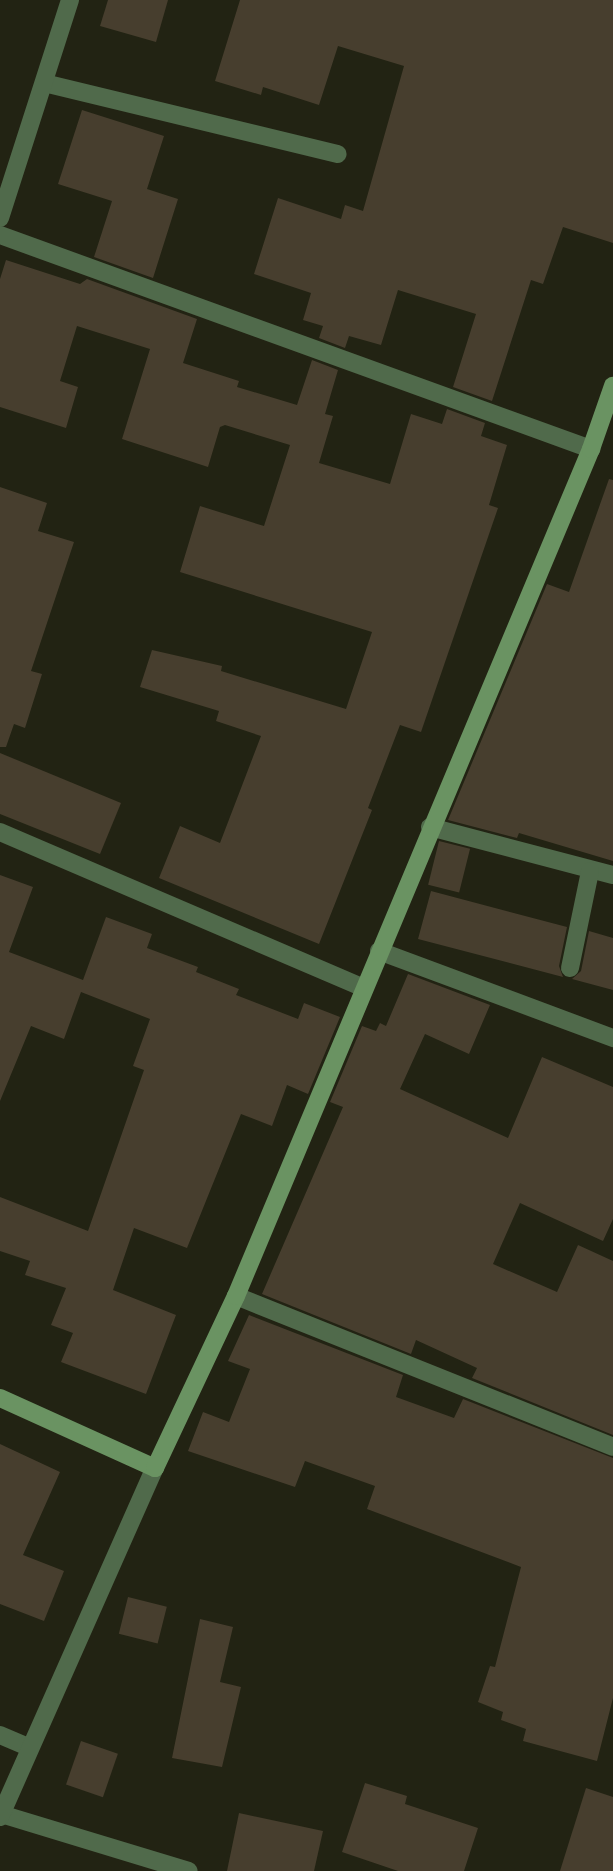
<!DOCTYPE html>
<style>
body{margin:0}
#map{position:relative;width:613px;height:1871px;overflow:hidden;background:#222313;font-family:"Roboto Serif",serif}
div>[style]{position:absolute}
.building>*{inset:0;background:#473e2e;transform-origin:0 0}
.street>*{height:18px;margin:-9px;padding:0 9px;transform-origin:9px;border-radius:9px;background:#506a4b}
.secondary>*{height:18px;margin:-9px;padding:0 9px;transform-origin:9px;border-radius:9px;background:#6a9362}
span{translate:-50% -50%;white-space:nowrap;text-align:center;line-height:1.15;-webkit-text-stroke:7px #222313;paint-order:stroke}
</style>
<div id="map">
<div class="building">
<i style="clip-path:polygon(108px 0,168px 0,156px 42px,100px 26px)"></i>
<i style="clip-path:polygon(240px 0,613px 0,613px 243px,563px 227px,543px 284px,531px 280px,492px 401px,453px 387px,476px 314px,398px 290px,381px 345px,349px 336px,345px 348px,319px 338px,323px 326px,303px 320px,311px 293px,254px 274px,278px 198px,341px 219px,345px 205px,363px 211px,404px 66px,338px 46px,319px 105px,263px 87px,261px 95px,215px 81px)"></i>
<i style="clip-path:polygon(82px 110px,164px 136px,147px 189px,178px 199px,153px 278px,94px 257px,112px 201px,58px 184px)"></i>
<i style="clip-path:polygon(6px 260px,80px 284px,87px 279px,197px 319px,183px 363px,239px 381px,237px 387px,297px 405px,312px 360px,338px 370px,325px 414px,333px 416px,319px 463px,390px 484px,411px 414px,442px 424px,447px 409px,485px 423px,481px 436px,507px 445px,489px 505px,498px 508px,421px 732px,400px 725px,368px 808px,372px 810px,319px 944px,159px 878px,180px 826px,220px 843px,261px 736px,216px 721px,219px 711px,140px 687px,152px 650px,222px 666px,221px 671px,346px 709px,372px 632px,180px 572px,200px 506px,264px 526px,290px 445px,225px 425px,220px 427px,208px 467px,122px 439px,150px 349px,77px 326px,60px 381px,78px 387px,66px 428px,0 407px,0 279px)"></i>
<i style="clip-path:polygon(609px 479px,613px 480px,613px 861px,519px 833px,517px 838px,448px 820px,547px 584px,569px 592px)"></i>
<i style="clip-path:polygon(0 487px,47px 503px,38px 531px,74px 542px,31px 671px,42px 674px,25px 728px,14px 724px,6px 747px,0 747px)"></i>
<i style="clip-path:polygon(0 753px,121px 803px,100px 854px,0 814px)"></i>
<i style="left:439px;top:841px;width:32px;height:45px;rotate:14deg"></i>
<i style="clip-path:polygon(0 875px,33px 887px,9px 952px,83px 980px,106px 917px,152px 934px,147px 948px,198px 967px,196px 972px,239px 989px,236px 995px,298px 1019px,304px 1003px,340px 1017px,308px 1094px,287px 1085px,272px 1126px,241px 1114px,187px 1248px,134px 1228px,113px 1290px,176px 1315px,146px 1394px,61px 1362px,73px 1333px,51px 1325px,66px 1288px,25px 1275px,30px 1261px,0 1251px,0 1197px,88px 1231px,144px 1070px,133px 1066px,150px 1019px,81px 992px,64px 1039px,31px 1026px,0 1101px)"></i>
<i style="clip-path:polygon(431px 891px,567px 927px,559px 966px,563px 977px,418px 939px)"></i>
<i style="clip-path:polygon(589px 931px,613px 938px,613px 990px,572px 979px,581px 971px)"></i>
<i style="clip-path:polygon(408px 974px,490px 1005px,469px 1054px,425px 1034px,400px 1089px,508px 1138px,542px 1057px,613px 1087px,613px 1219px,603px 1241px,520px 1203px,493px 1264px,557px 1292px,578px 1245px,613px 1261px,613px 1435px,472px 1378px,477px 1368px,416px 1340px,411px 1354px,262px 1294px,343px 1107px,330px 1102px,362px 1026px,376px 1031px,380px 1023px,386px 1026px)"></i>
<i style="clip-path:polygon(249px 1315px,403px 1375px,396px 1397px,454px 1418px,463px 1399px,613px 1458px,613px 1698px,597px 1761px,523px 1741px,526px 1729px,501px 1720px,503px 1712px,478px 1702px,490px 1666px,495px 1667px,521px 1567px,367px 1509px,375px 1486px,305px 1461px,295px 1487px,188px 1451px,203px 1412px,229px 1422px,250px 1369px,228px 1361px)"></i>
<i style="clip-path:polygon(0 1444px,60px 1472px,23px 1555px,64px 1571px,44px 1621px,0 1604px)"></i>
<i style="left:128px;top:1597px;width:40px;height:38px;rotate:14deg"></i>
<i style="clip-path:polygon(200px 1619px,233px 1627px,220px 1682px,241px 1687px,222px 1767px,172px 1758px)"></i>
<i style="left:81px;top:1741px;width:39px;height:46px;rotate:19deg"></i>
<i style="clip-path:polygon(365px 1783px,407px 1796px,405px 1804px,478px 1828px,464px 1871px,398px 1871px,342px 1852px)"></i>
<i style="clip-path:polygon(586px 1788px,613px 1797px,613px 1871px,560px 1871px)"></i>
<i style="clip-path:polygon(239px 1813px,323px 1831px,314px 1871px,227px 1871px)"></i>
</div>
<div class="street">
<i style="left:44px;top:83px;width:302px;rotate:13.6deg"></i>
<i style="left:0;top:218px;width:229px;rotate:-72.2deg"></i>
<i style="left:0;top:235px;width:629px;rotate:19.91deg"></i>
<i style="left:430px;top:827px;width:189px;rotate:14.7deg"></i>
<i style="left:0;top:832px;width:396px;rotate:23.2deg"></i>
<i style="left:379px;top:951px;width:250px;rotate:20.4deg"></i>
<i style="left:570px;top:968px;width:99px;rotate:-78.3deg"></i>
<i style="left:236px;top:1296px;width:406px;rotate:21.8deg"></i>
<i style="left:0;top:1735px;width:30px;rotate:23deg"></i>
<i style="left:1px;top:1814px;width:196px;rotate:16.9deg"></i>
<i style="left:0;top:1817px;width:382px;rotate:-66.1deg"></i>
</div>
<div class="secondary">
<i style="left:0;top:1398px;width:170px;rotate:24.3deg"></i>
<i style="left:155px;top:1468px;width:190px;rotate:-64.8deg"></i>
<i style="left:236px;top:1296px;width:918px;rotate:-67.26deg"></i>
<i style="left:591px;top:449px;width:67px;rotate:-70.8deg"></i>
</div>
</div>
